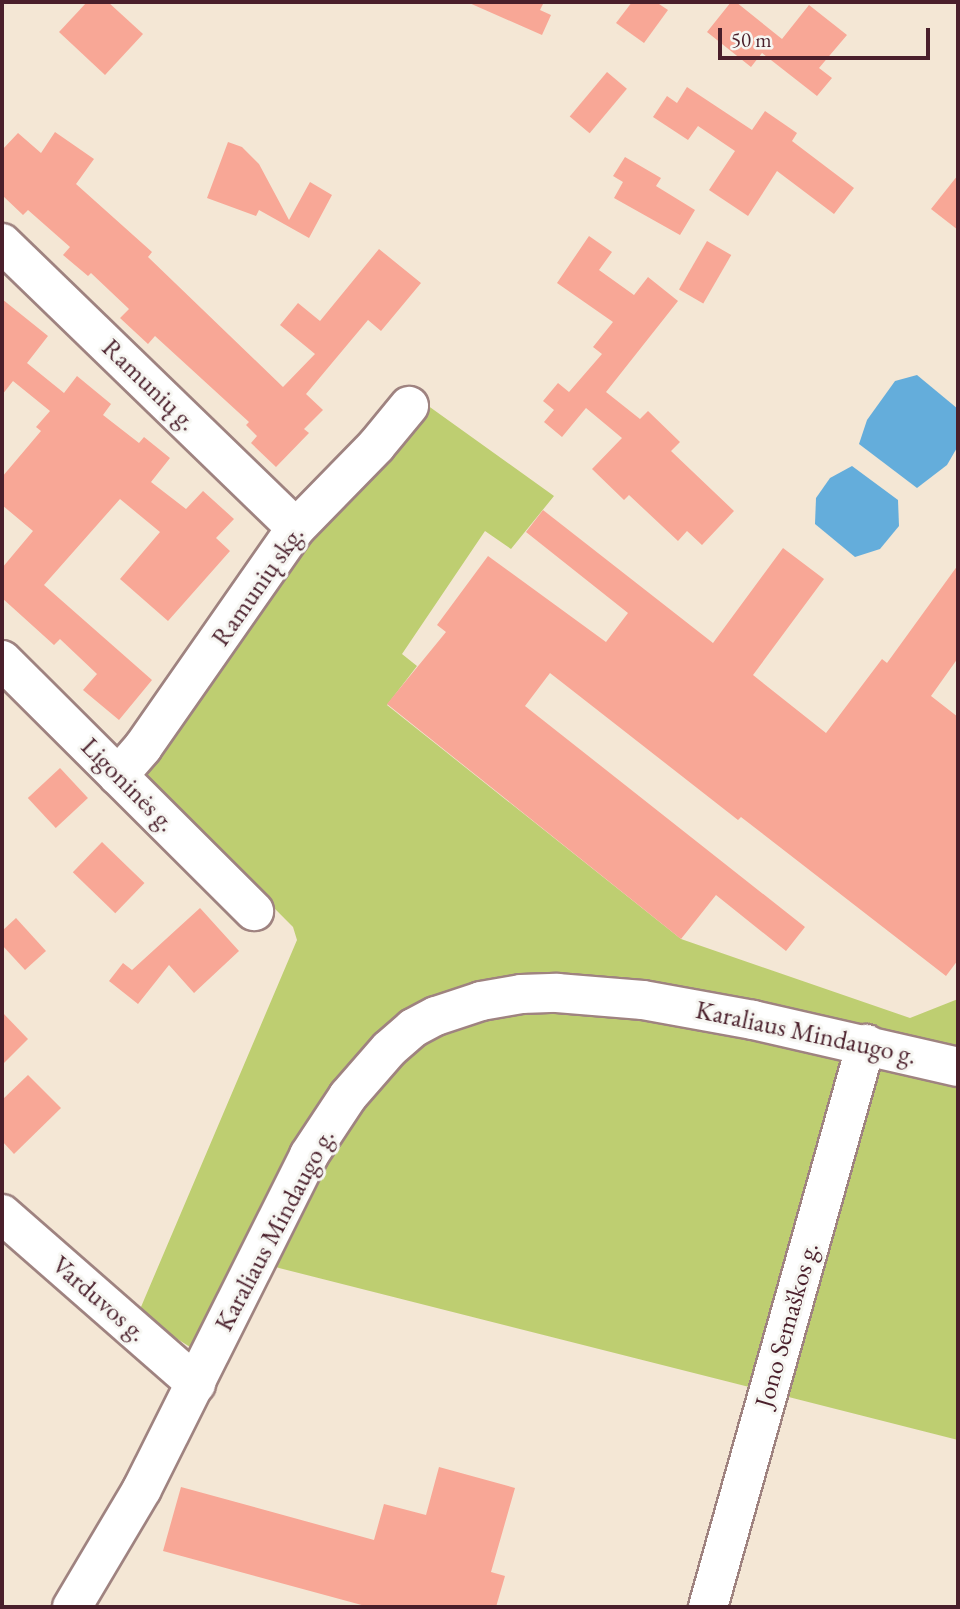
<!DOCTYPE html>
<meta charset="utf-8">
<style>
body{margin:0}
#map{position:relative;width:960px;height:1609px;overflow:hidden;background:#f4e7d5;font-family:"EB Garamond",serif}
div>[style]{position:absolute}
.green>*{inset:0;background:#bece71}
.water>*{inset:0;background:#64addb}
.building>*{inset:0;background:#f8a796;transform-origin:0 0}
.roads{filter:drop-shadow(2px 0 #9f8380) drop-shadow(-2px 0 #9f8380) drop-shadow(0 2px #9f8380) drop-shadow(0 -2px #9f8380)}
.minor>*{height:38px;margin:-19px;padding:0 19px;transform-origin:19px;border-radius:19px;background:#fff}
span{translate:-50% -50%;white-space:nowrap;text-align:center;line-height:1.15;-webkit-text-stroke:6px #f6f6f2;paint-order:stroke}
.street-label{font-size:26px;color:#4a1f2b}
.frame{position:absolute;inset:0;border:4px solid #4a1f2b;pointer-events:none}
.scale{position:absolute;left:718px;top:28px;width:212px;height:32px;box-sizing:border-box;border:4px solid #4a1f2b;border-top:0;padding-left:9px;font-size:21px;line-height:24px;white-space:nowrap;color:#4a1f2b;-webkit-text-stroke:5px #f6f6f2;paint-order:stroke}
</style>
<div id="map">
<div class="green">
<i style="clip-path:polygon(427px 405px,554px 496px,511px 549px,485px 531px,402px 654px,417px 666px,387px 705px,681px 939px,910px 1018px,958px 999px,958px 1440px,279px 1268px,246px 1255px,190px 1347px,138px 1314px,297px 940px,293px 927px,144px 777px,287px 565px)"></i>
</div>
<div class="water">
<i style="clip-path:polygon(917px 375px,958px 409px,958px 446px,947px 465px,917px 488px,859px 444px,867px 420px,895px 381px)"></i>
<i style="clip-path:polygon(852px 466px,898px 500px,899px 526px,880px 549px,855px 557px,815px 524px,816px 498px,830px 478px)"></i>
</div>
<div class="building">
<i style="clip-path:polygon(87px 2px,108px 2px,143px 34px,105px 75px,59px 32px)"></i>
<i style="clip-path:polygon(467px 2px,544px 2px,540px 10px,551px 15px,542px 35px)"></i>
<i style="clip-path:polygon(632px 2px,656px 2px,668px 10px,644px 43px,616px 23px)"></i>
<i style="clip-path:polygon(731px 2px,736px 2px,782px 39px,809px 5px,847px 35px,819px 68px,832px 78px,817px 96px,762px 53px,751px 67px,707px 32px)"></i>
<i style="left:607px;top:72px;width:26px;height:58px;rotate:40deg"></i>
<i style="clip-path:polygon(687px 87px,752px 130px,765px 111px,797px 133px,792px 141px,854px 188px,834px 214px,777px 171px,748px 216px,709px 190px,735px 151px,698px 126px,688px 140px,653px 117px,667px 96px,677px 103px)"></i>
<i style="clip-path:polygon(55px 132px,94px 159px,76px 184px,152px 252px,148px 257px,283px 387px,315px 354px,280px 325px,298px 303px,320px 321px,379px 249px,421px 283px,381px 331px,368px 320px,306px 394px,323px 410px,304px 429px,309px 433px,276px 467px,251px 443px,257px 436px,246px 425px,249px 422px,155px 336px,148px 344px,120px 318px,129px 309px,91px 273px,88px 276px,63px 255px,70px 247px,28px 210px,23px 215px,2px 195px,2px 150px,18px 133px,41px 153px)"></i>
<i style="clip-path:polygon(228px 142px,242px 147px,259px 164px,289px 220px,310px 182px,332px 195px,309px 238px,259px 210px,256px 216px,207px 198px)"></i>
<i style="clip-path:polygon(625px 157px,661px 178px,656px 186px,695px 210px,680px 235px,614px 198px,623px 182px,613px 176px)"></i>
<i style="clip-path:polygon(958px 175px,958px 230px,931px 209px)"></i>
<i style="clip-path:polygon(589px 236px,612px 252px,599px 270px,634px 295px,648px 277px,678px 301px,606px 392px,640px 419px,648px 411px,680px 442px,671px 451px,734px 511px,702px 545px,687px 531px,678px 541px,629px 495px,624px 500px,592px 469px,622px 438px,586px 408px,562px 437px,544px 422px,554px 410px,543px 401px,558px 383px,569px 392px,602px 354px,593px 347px,613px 322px,557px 283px)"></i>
<i style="left:707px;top:241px;width:28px;height:56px;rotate:30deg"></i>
<i style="clip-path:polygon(2px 299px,48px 336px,27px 363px,64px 393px,77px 376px,111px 404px,103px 415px,139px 443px,144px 437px,170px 458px,151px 482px,186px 509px,203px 491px,234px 519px,216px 538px,230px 551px,168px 621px,120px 579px,160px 532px,120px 499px,44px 585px,152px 680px,119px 720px,83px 690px,97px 674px,60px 639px,54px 645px,2px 598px,2px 568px,33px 531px,2px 505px,2px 477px,41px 431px,36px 427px,50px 411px,13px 381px,2px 395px)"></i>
<i style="clip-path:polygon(543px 510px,713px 643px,783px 548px,824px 579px,753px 675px,826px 733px,882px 659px,887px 663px,958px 565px,958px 658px,931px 696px,958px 717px,958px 960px,946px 976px,741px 817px,738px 820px,550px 673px,525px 706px,805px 927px,786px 951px,716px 895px,681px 939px,387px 704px,446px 632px,437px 625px,488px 556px,606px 642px,628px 613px,526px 532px)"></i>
<i style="left:60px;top:768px;width:41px;height:44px;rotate:47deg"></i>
<i style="left:102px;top:842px;width:59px;height:42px;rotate:44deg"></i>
<i style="clip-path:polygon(200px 908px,239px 951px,194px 993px,169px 965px,138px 1004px,109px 981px,123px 963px,132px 970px)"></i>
<i style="clip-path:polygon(16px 918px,46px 951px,25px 970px,2px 945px,2px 931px)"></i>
<i style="clip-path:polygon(2px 1012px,28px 1039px,2px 1065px)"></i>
<i style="clip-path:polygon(28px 1075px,61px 1108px,14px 1154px,2px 1141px,2px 1100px)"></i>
<i style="clip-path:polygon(439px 1467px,515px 1488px,491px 1572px,505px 1576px,496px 1607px,369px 1607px,163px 1551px,181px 1487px,374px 1540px,384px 1504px,426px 1515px)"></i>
</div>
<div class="roads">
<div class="minor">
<i style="left:2px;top:243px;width:409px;rotate:44.1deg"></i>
<i style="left:2px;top:660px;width:356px;rotate:44.9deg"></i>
<i style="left:118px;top:776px;width:38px;rotate:-49deg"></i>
<i style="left:143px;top:747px;width:267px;rotate:-55.1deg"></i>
<i style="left:296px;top:528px;width:115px;rotate:-45.7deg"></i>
<i style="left:376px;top:446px;width:52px;rotate:-50.5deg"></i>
<i style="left:2px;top:1214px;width:258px;rotate:41.2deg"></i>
<i style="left:72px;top:1607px;width:137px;rotate:-59.3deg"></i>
<i style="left:142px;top:1489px;width:373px;rotate:-63.4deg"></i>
<i style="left:309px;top:1155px;width:71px;rotate:-56.5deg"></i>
<i style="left:348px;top:1096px;width:62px;rotate:-48.9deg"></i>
<i style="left:389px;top:1049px;width:32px;rotate:-41deg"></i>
<i style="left:413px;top:1028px;width:26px;rotate:-28deg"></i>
<i style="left:436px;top:1016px;width:47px;rotate:-18.4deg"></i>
<i style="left:481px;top:1001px;width:41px;rotate:-9.9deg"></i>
<i style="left:521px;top:994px;width:36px;rotate:-2deg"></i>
<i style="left:557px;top:993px;width:86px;rotate:4.7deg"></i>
<i style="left:643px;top:1000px;width:112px;rotate:10.3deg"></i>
<i style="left:753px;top:1020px;width:210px;rotate:12.9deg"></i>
<i style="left:708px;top:1607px;width:585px;rotate:-74.32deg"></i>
</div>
</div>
<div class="street-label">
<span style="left:149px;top:385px;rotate:44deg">Ramunių g.</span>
<span style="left:258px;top:586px;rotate:-55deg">Ramunių skg.</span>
<span style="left:128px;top:785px;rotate:45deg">Ligoninės g.</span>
<span style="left:806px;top:1033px;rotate:12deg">Karaliaus Mindaugo g.</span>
<span style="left:275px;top:1230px;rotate:-62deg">Karaliaus Mindaugo g.</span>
<span style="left:99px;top:1299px;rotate:41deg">Varduvos g.</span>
<span style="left:787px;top:1325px;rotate:-74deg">Jono Semaškos g.</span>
</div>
<div class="frame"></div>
<div class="scale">50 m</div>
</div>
